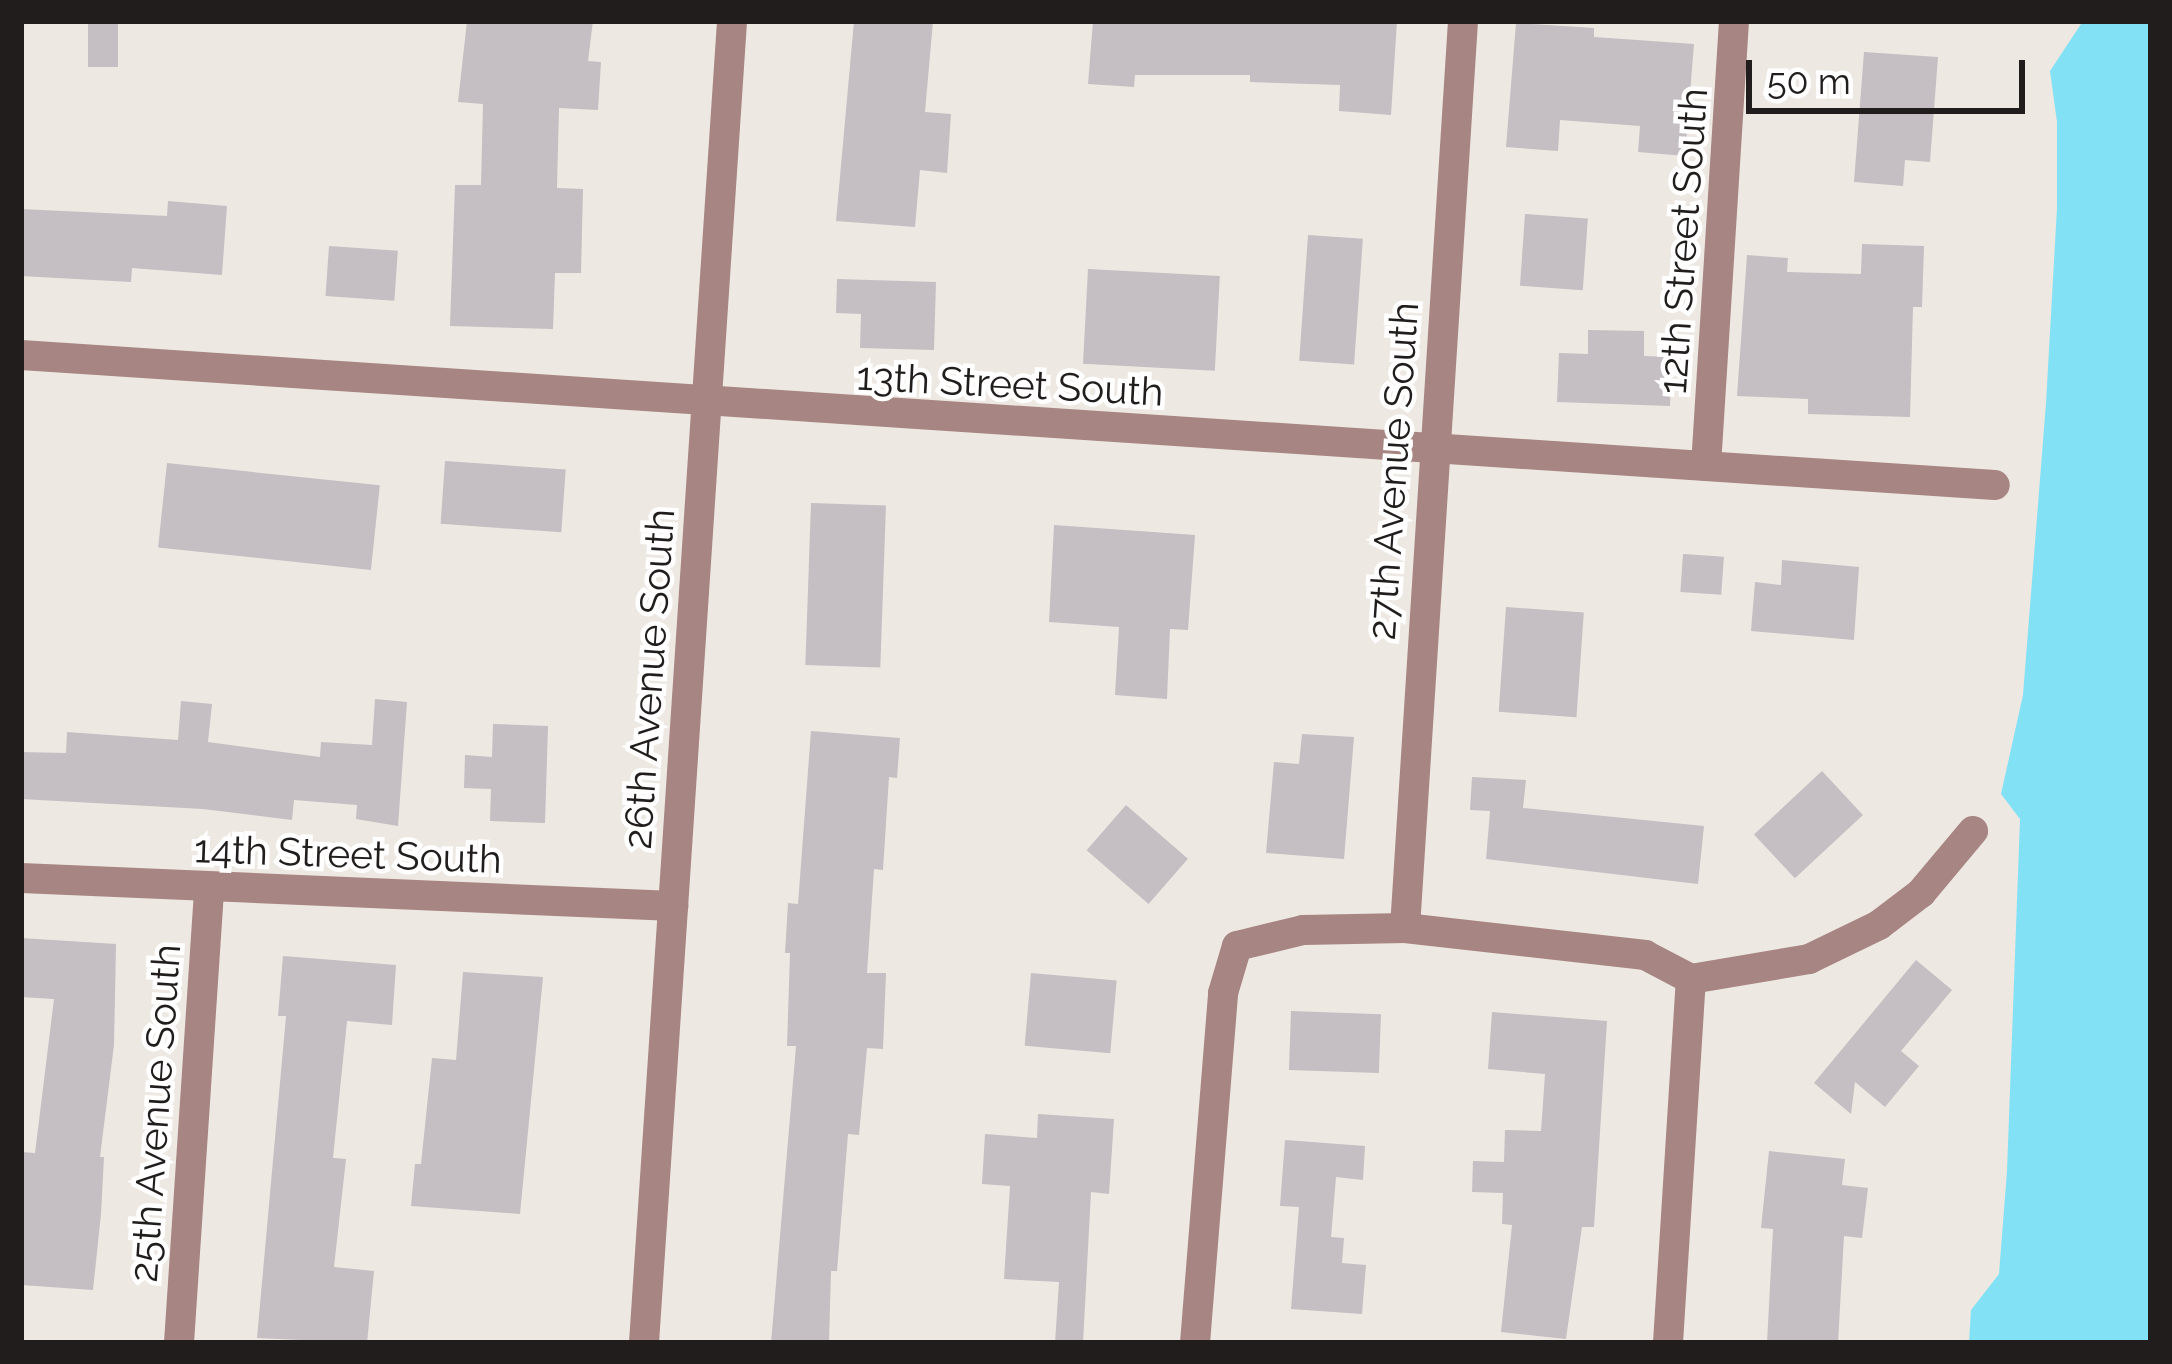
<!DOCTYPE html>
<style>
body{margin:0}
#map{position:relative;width:2172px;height:1364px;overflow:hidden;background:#eee8e2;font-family:Raleway,sans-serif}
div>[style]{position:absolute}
.water>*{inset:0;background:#82e1f5}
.building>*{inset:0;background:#c5bec3;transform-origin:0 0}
.minor>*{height:30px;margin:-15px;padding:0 15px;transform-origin:15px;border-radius:15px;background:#a78582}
span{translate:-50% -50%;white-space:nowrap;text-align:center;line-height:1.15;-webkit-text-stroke:9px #fff;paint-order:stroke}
.street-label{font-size:39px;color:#201d1c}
.frame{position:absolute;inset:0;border:24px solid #201d1c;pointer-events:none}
.scale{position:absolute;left:1746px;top:60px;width:279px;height:54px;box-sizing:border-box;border:6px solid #201d1c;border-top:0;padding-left:15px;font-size:36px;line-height:42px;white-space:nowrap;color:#201d1c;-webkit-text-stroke:9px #fff;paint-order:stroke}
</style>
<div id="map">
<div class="water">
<i style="clip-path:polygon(2083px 21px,2151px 21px,2151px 1343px,1969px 1343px,1971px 1310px,1999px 1274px,2007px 1171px,2020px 819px,2001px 794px,2023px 695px,2046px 403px,2057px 208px,2057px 122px,2050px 71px)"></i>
</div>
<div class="building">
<i style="left:88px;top:21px;width:30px;height:46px"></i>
<i style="clip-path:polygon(467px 21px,593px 21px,588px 61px,601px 62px,598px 110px,559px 108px,557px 188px,583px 189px,581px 273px,555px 273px,553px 329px,450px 326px,455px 185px,481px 185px,483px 104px,458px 102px)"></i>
<i style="clip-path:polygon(854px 21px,933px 21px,925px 112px,951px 114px,947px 173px,920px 170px,915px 227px,836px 221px)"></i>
<i style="clip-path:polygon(1093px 21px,1397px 21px,1391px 115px,1339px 111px,1340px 85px,1250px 82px,1250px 75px,1135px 75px,1134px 87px,1088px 84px)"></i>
<i style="clip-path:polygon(1516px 23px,1594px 28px,1594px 37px,1694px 44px,1685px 156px,1638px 152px,1640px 126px,1560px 120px,1558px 151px,1506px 147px)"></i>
<i style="clip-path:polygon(1864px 52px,1938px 57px,1930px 162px,1905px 160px,1903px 186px,1854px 182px)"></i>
<i style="clip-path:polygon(168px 201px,227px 206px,222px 275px,132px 268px,131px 282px,21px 276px,21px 209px,167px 216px)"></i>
<i style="left:1525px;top:214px;width:63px;height:72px;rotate:4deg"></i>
<i style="left:1308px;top:235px;width:55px;height:126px;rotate:4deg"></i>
<i style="clip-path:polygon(1862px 244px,1924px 246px,1922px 307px,1913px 307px,1910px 417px,1808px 414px,1808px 399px,1737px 396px,1747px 255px,1788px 258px,1787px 272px,1861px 274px)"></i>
<i style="left:329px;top:246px;width:69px;height:50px;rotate:4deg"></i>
<i style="left:1088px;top:269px;width:132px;height:95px;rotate:3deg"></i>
<i style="clip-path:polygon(837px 279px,936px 282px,934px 350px,860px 348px,861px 314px,836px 313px)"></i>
<i style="clip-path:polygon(1588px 330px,1644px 331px,1644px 356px,1672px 357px,1670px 406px,1557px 402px,1559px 353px,1588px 354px)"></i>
<i style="left:445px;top:461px;width:121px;height:63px;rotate:4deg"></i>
<i style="left:167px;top:463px;width:214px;height:85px;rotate:6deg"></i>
<i style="left:811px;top:503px;width:75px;height:162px;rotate:2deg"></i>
<i style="clip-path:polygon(1054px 525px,1195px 535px,1188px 630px,1170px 629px,1167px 699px,1115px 695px,1119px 627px,1049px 622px)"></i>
<i style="left:1683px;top:554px;width:41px;height:38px;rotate:4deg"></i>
<i style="clip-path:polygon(1782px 560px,1859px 567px,1854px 640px,1751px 631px,1755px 582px,1781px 585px)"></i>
<i style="left:1506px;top:607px;width:78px;height:105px;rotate:4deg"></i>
<i style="clip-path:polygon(375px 699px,407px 702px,398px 826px,356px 819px,357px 805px,294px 800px,292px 820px,203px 809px,21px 799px,21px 752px,66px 753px,67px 732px,178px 740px,181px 701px,212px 704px,208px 742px,320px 757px,321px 742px,372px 745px)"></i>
<i style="clip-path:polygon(493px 724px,548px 726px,545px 823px,490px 821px,491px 789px,464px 788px,465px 755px,492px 757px)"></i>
<i style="clip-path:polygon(811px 731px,900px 738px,897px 778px,889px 777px,883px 870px,874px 869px,867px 973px,886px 973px,883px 1049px,867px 1048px,859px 1135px,848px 1134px,837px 1271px,831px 1271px,829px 1343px,771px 1343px,796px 1046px,787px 1046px,790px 953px,785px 953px,788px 903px,798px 904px)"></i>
<i style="clip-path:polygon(1302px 734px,1354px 737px,1344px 859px,1266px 853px,1274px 762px,1299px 764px)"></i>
<i style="left:1822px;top:771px;width:60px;height:93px;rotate:47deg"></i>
<i style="clip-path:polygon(1472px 777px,1526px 780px,1523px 808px,1704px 826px,1698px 884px,1486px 859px,1490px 811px,1470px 810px)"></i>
<i style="left:1126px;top:805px;width:82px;height:60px;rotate:41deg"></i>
<i style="clip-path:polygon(21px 938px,116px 944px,114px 1045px,100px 1157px,104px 1157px,101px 1214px,93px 1290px,21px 1285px,21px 1152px,35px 1153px,54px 999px,21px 997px)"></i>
<i style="clip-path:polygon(283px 956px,396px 965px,392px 1025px,347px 1021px,333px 1158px,346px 1159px,334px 1267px,374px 1271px,367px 1343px,257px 1338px,286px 1016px,278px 1016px)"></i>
<i style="clip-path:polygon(1916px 960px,1952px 990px,1901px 1051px,1919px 1066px,1885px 1107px,1855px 1082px,1851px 1114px,1814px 1083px)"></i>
<i style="clip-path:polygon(463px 972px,543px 977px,520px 1214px,411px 1206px,415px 1164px,421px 1164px,432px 1058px,456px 1060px)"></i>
<i style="left:1031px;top:973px;width:86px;height:73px;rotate:5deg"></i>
<i style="left:1291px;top:1011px;width:90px;height:59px;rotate:2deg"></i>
<i style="clip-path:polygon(1492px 1012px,1607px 1021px,1594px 1227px,1582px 1227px,1566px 1339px,1501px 1332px,1512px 1225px,1502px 1224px,1503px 1193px,1472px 1192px,1473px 1161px,1504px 1162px,1505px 1130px,1541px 1131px,1545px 1074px,1488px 1069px)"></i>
<i style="clip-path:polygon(1038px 1114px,1114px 1119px,1109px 1194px,1091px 1192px,1083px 1343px,1055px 1343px,1059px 1282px,1004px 1279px,1010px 1186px,982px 1184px,985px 1134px,1037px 1138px)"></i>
<i style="clip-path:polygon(1285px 1140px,1365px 1146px,1363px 1180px,1336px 1177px,1331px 1237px,1344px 1238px,1342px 1263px,1366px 1265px,1362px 1314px,1291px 1309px,1299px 1207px,1280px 1206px)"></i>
<i style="clip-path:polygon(1769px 1151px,1845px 1159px,1842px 1185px,1868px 1188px,1862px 1238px,1844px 1236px,1838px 1343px,1767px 1343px,1773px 1229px,1761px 1228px)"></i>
</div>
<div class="minor">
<i style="left:21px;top:355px;width:1978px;rotate:3.77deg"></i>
<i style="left:1706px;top:466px;width:446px;rotate:-86.4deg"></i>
<i style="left:21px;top:878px;width:653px;rotate:2.46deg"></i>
<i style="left:1405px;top:928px;width:909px;rotate:-86.34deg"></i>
<i style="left:179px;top:1343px;width:455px;rotate:-86.2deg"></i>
<i style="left:644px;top:1343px;width:1325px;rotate:-86.19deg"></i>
<i style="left:1195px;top:1343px;width:351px;rotate:-85.4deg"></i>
<i style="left:1223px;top:993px;width:49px;rotate:-73.4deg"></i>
<i style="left:1237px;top:946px;width:68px;rotate:-13.6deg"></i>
<i style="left:1303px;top:930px;width:102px;rotate:-1.1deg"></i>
<i style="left:1405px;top:928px;width:242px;rotate:6.4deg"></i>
<i style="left:1645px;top:955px;width:52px;rotate:27.6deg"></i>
<i style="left:1668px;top:1343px;width:365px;rotate:-86.4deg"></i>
<i style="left:1691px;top:979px;width:120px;rotate:-9.6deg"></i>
<i style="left:1809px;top:959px;width:78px;rotate:-25.9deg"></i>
<i style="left:1879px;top:925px;width:53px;rotate:-37.3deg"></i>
<i style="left:1921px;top:893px;width:81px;rotate:-50deg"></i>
</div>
<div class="street-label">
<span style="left:1683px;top:241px;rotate:-86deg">12th Street South</span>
<span style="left:1010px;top:384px;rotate:3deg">13th Street South</span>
<span style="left:1393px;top:471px;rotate:-86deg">27th Avenue South</span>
<span style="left:649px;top:679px;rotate:-86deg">26th Avenue South</span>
<span style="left:348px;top:854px;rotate:2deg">14th Street South</span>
<span style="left:155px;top:1113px;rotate:-86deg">25th Avenue South</span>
</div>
<div class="frame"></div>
<div class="scale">50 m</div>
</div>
